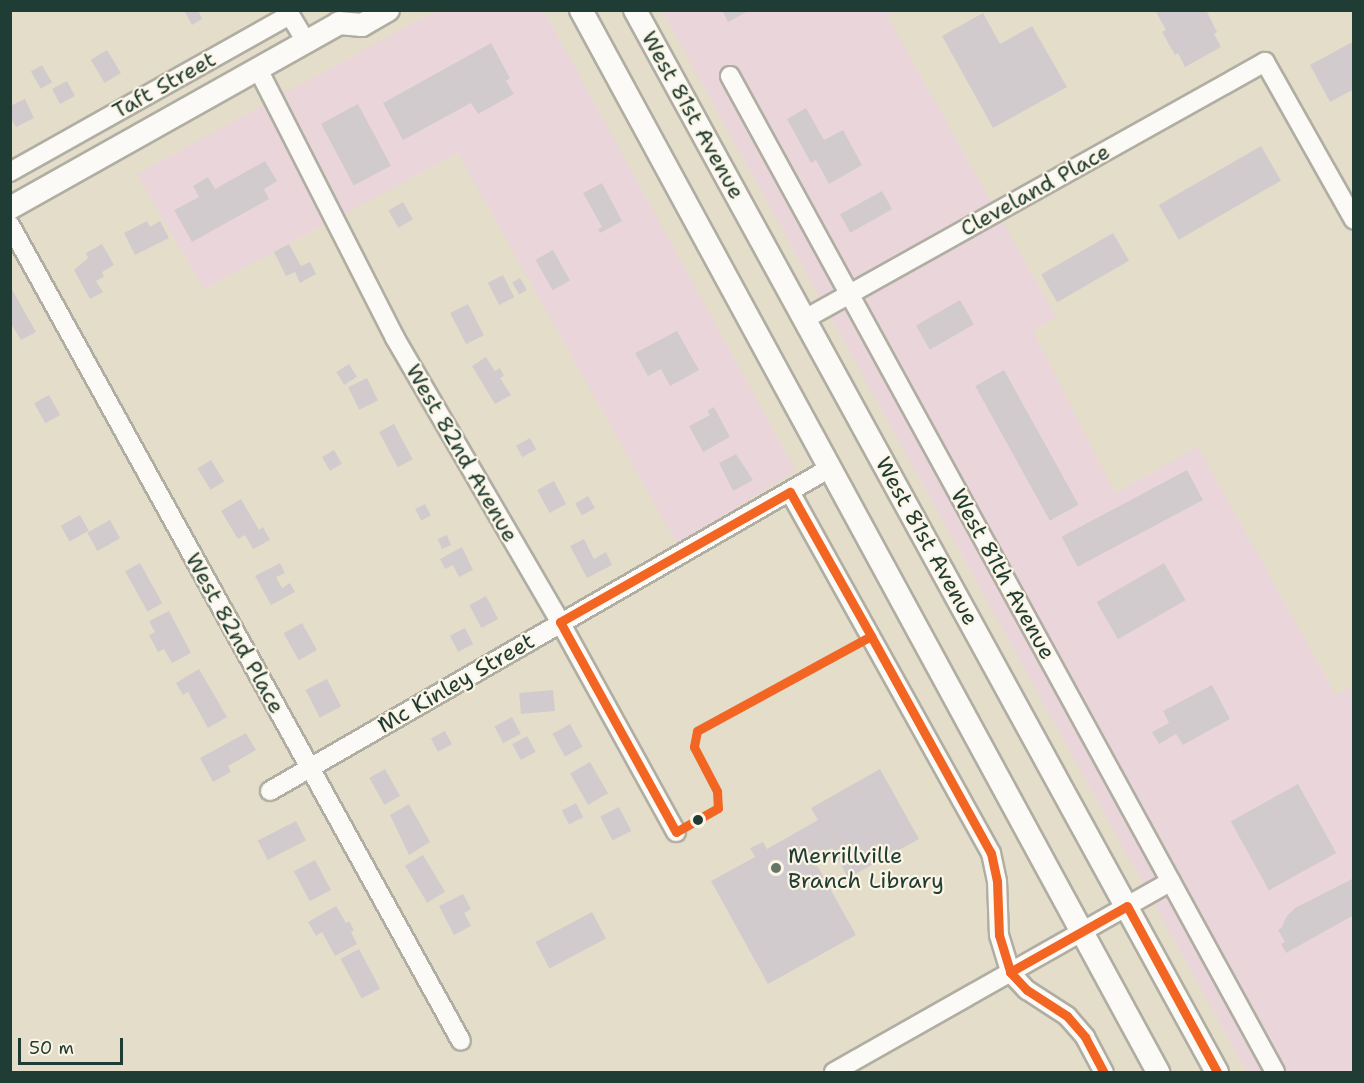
<!DOCTYPE html>
<style>
body{margin:0}
#map{position:relative;width:1364px;height:1083px;overflow:hidden;background:#e4ddca;font-family:"Shantell Sans",sans-serif}
div>[style]{position:absolute}
.built>*{inset:0;background:#ead6da}
.building>*{inset:0;background:#d2cbce;transform-origin:0 0}
.roads{filter:drop-shadow(2px 0 #b0aea2) drop-shadow(-2px 0 #b0aea2) drop-shadow(0 2px #b0aea2) drop-shadow(0 -2px #b0aea2)}
.minor>*{height:18px;margin:-9px;padding:0 9px;transform-origin:9px;border-radius:9px;background:#fbfaf7}
.major>*{height:22px;margin:-11px;padding:0 11px;transform-origin:11px;border-radius:11px;background:#fbfaf7}
.bus-1>*{height:9px;margin:-4.5px;padding:0 4.5px;transform-origin:4.5px;border-radius:4.5px;background:#f26522}
.dots>*{width:16px;height:16px;translate:-50% -50%;box-sizing:border-box;border:3px solid #fcf5e5;border-radius:50%}
span{translate:-50% -50%;white-space:nowrap;text-align:center;line-height:1.15;-webkit-text-stroke:4.5px #fcf5e5;paint-order:stroke}
.street-label{font-size:22px;color:#1f3d34}
.poi-label{font-size:22px;color:#1f3d34}
.left{translate:0 -50%;text-align:left}
.frame{position:absolute;inset:0;border:12px solid #1f3d34;pointer-events:none}
.scale{position:absolute;left:18px;top:1038px;width:105px;height:27px;box-sizing:border-box;border:3px solid #1f3d34;border-top:0;padding-left:8px;font-size:18px;line-height:21px;white-space:nowrap;color:#1f3d34;-webkit-text-stroke:4px #fcf5e5;paint-order:stroke}
</style>
<div id="map">
<div class="built">
<i style="clip-path:polygon(435px 11px,544px 11px,796px 471px,677px 544px,458px 153px,204px 289px,137px 174px)"></i>
<i style="clip-path:polygon(662px 11px,896px 11px,887px 16px,1056px 317px,1033px 331px,1115px 493px,1198px 447px,1336px 695px,1353px 686px,1353px 1072px,1247px 1072px)"></i>
</div>
<div class="building">
<i style="clip-path:polygon(184px 10px,198px 10px,202px 19px,192px 25px)"></i>
<i style="clip-path:polygon(722px 10px,750px 10px,728px 22px)"></i>
<i style="clip-path:polygon(1155px 10px,1206px 10px,1217px 32px,1214px 34px,1221px 47px,1185px 67px,1178px 53px,1175px 55px,1162px 32px,1166px 30px)"></i>
<i style="clip-path:polygon(983px 13px,1000px 44px,1032px 26px,1067px 87px,993px 128px,942px 36px)"></i>
<i style="clip-path:polygon(1354px 41px,1354px 89px,1330px 102px,1310px 65px)"></i>
<i style="clip-path:polygon(491px 43px,510px 78px,506px 81px,514px 94px,478px 114px,471px 103px,403px 140px,383px 103px)"></i>
<i style="left:107px;top:50px;width:27px;height:19px;rotate:59deg"></i>
<i style="left:42px;top:65px;width:20px;height:13px;rotate:60deg"></i>
<i style="left:67px;top:81px;width:17px;height:17px;rotate:62deg"></i>
<i style="clip-path:polygon(25px 99px,34px 118px,16px 127px,10px 117px,10px 106px)"></i>
<i style="left:358px;top:104px;width:70px;height:42px;rotate:62deg"></i>
<i style="clip-path:polygon(806px 108px,824px 140px,843px 130px,862px 165px,829px 184px,816px 160px,811px 163px,787px 119px)"></i>
<i style="left:1261px;top:146px;width:40px;height:118px;rotate:60deg"></i>
<i style="clip-path:polygon(265px 161px,277px 181px,264px 189px,269px 199px,192px 242px,174px 210px,199px 197px,193px 186px,208px 177px,215px 189px)"></i>
<i style="clip-path:polygon(602px 183px,622px 221px,600px 233px,598px 229px,602px 227px,583px 193px)"></i>
<i style="left:882px;top:191px;width:21px;height:48px;rotate:61deg"></i>
<i style="left:403px;top:202px;width:20px;height:17px;rotate:60deg"></i>
<i style="clip-path:polygon(147px 221px,150px 227px,160px 221px,169px 238px,135px 255px,124px 233px)"></i>
<i style="left:1113px;top:233px;width:32px;height:83px;rotate:60deg"></i>
<i style="clip-path:polygon(102px 244px,114px 265px,102px 272px,104px 277px,96px 281px,103px 292px,90px 299px,74px 270px,88px 258px,86px 253px)"></i>
<i style="clip-path:polygon(289px 244px,301px 266px,310px 262px,316px 274px,300px 283px,295px 272px,286px 276px,274px 252px)"></i>
<i style="left:553px;top:250px;width:35px;height:20px;rotate:61deg"></i>
<i style="left:503px;top:275px;width:25px;height:17px;rotate:63deg"></i>
<i style="left:520px;top:278px;width:14px;height:9px;rotate:60deg"></i>
<i style="clip-path:polygon(10px 286px,36px 332px,21px 340px,10px 322px)"></i>
<i style="left:960px;top:300px;width:28px;height:51px;rotate:60deg"></i>
<i style="left:468px;top:304px;width:35px;height:20px;rotate:63deg"></i>
<i style="clip-path:polygon(677px 331px,699px 370px,670px 386px,661px 369px,648px 376px,635px 353px)"></i>
<i style="clip-path:polygon(486px 357px,495px 371px,500px 368px,504px 376px,500px 378px,511px 395px,495px 404px,472px 366px)"></i>
<i style="left:349px;top:364px;width:15px;height:15px;rotate:58deg"></i>
<i style="left:1004px;top:370px;width:154px;height:33px;rotate:61deg"></i>
<i style="left:367px;top:378px;width:25px;height:21px;rotate:64deg"></i>
<i style="left:49px;top:395px;width:23px;height:17px;rotate:61deg"></i>
<i style="clip-path:polygon(714px 407px,730px 437px,703px 452px,689px 426px,710px 415px,707px 411px)"></i>
<i style="left:394px;top:424px;width:40px;height:17px;rotate:62deg"></i>
<i style="left:530px;top:438px;width:13px;height:16px;rotate:61deg"></i>
<i style="left:334px;top:450px;width:16px;height:14px;rotate:60deg"></i>
<i style="clip-path:polygon(736px 454px,753px 480px,733px 491px,719px 463px)"></i>
<i style="left:211px;top:460px;width:25px;height:16px;rotate:58deg"></i>
<i style="left:1187px;top:470px;width:34px;height:142px;rotate:62deg"></i>
<i style="left:554px;top:481px;width:26px;height:19px;rotate:62deg"></i>
<i style="left:588px;top:496px;width:14px;height:15px;rotate:60deg"></i>
<i style="clip-path:polygon(241px 499px,259px 530px,263px 527px,270px 540px,253px 549px,245px 535px,238px 539px,221px 511px)"></i>
<i style="left:425px;top:504px;width:13px;height:11px;rotate:63deg"></i>
<i style="left:80px;top:515px;width:18px;height:22px;rotate:61deg"></i>
<i style="left:110px;top:520px;width:21px;height:26px;rotate:61deg"></i>
<i style="left:447px;top:535px;width:11px;height:10px;rotate:68deg"></i>
<i style="clip-path:polygon(584px 539px,594px 559px,606px 552px,612px 565px,587px 578px,570px 546px)"></i>
<i style="clip-path:polygon(462px 547px,473px 570px,459px 577px,453px 565px,445px 569px,440px 559px)"></i>
<i style="left:140px;top:563px;width:46px;height:17px;rotate:61deg"></i>
<i style="clip-path:polygon(280px 563px,285px 573px,276px 577px,282px 588px,290px 583px,295px 592px,271px 605px,255px 576px)"></i>
<i style="left:1164px;top:563px;width:43px;height:78px;rotate:60deg"></i>
<i style="left:486px;top:596px;width:26px;height:19px;rotate:62deg"></i>
<i style="clip-path:polygon(169px 611px,191px 653px,172px 663px,164px 649px,158px 652px,149px 635px,155px 632px,149px 621px)"></i>
<i style="left:302px;top:623px;width:31px;height:21px;rotate:61deg"></i>
<i style="left:465px;top:628px;width:18px;height:17px;rotate:63deg"></i>
<i style="clip-path:polygon(199px 669px,227px 717px,208px 728px,188px 692px,183px 695px,176px 683px)"></i>
<i style="left:327px;top:679px;width:31px;height:24px;rotate:63deg"></i>
<i style="clip-path:polygon(1212px 685px,1230px 719px,1183px 745px,1176px 734px,1159px 744px,1152px 732px,1169px 723px,1163px 711px)"></i>
<i style="left:553px;top:690px;width:21px;height:34px;rotate:85deg"></i>
<i style="left:512px;top:717px;width:19px;height:20px;rotate:62deg"></i>
<i style="left:570px;top:724px;width:26px;height:20px;rotate:61deg"></i>
<i style="left:445px;top:731px;width:15px;height:16px;rotate:62deg"></i>
<i style="clip-path:polygon(246px 733px,256px 750px,228px 766px,231px 772px,213px 782px,200px 758px)"></i>
<i style="left:527px;top:736px;width:18px;height:17px;rotate:61deg"></i>
<i style="left:590px;top:762px;width:36px;height:23px;rotate:60deg"></i>
<i style="left:385px;top:769px;width:31px;height:18px;rotate:61deg"></i>
<i style="clip-path:polygon(880px 769px,919px 839px,848px 878px,832px 848px,813px 858px,856px 935px,768px 984px,711px 881px,755px 857px,750px 848px,763px 842px,767px 849px,818px 820px,811px 808px)"></i>
<i style="left:1298px;top:784px;width:79px;height:77px;rotate:61deg"></i>
<i style="left:576px;top:803px;width:16px;height:16px;rotate:63deg"></i>
<i style="clip-path:polygon(409px 804px,430px 842px,409px 855px,390px 815px)"></i>
<i style="left:619px;top:807px;width:27px;height:21px;rotate:63deg"></i>
<i style="left:296px;top:821px;width:22px;height:43px;rotate:63deg"></i>
<i style="left:423px;top:855px;width:43px;height:21px;rotate:59deg"></i>
<i style="left:315px;top:860px;width:34px;height:24px;rotate:62deg"></i>
<i style="clip-path:polygon(1354px 878px,1354px 915px,1286px 953px,1281px 944px,1285px 942px,1278px 930px,1282px 927px,1286px 917px,1295px 908px)"></i>
<i style="clip-path:polygon(463px 894px,471px 909px,464px 913px,471px 926px,454px 935px,439px 906px)"></i>
<i style="clip-path:polygon(336px 906px,346px 923px,349px 921px,354px 930px,351px 932px,357px 944px,335px 956px,322px 932px,316px 936px,308px 922px)"></i>
<i style="left:592px;top:912px;width:30px;height:64px;rotate:62deg"></i>
<i style="left:359px;top:949px;width:45px;height:21px;rotate:62deg"></i>
</div>
<div class="roads">
<div class="minor">
<i style="left:258px;top:69px;width:302px;rotate:63deg"></i>
<i style="left:395px;top:338px;width:328px;rotate:59.8deg"></i>
<i style="left:560px;top:622px;width:240px;rotate:61.1deg"></i>
<i style="left:730px;top:76px;width:1135px;rotate:61.31deg"></i>
<i style="left:10px;top:172px;width:321px;rotate:-29.3deg"></i>
<i style="left:290px;top:15px;width:31px;rotate:59deg"></i>
<i style="left:10px;top:225px;width:932px;rotate:61.07deg"></i>
<i style="left:805px;top:319px;width:527px;rotate:-29.19deg"></i>
<i style="left:1265px;top:62px;width:181px;rotate:60.6deg"></i>
<i style="left:790px;top:492px;width:413px;rotate:60.9deg"></i>
<i style="left:991px;top:853px;width:29px;rotate:78deg"></i>
<i style="left:997px;top:881px;width:54px;rotate:87.9deg"></i>
<i style="left:999px;top:935px;width:39px;rotate:73deg"></i>
<i style="left:1010px;top:972px;width:25px;rotate:47deg"></i>
<i style="left:1027px;top:990px;width:48px;rotate:33deg"></i>
<i style="left:1067px;top:1016px;width:28px;rotate:49deg"></i>
<i style="left:1085px;top:1037px;width:40px;rotate:62deg"></i>
<i style="left:270px;top:791px;width:646px;rotate:-29.98deg"></i>
<i style="left:834px;top:1072px;width:387px;rotate:-29.5deg"></i>
</div>
<div class="major">
<i style="left:581px;top:10px;width:1209px;rotate:61.48deg"></i>
<i style="left:635px;top:10px;width:1211px;rotate:61.28deg"></i>
<i style="left:10px;top:208px;width:377px;rotate:-29.3deg"></i>
<i style="left:339px;top:23px;width:23px;rotate:5deg"></i>
<i style="left:362px;top:25px;width:30px;rotate:-30deg"></i>
</div>
</div>
<div class="bus-1">
<i style="left:790px;top:492px;width:165px;rotate:60.6deg"></i>
<i style="left:871px;top:636px;width:198px;rotate:151.4deg"></i>
<i style="left:697px;top:731px;width:16px;rotate:101deg"></i>
<i style="left:694px;top:747px;width:50px;rotate:62.4deg"></i>
<i style="left:717px;top:791px;width:17px;rotate:87deg"></i>
<i style="left:718px;top:808px;width:48px;rotate:150.3deg"></i>
<i style="left:676px;top:832px;width:240px;rotate:-118.9deg"></i>
<i style="left:560px;top:622px;width:264px;rotate:-29.5deg"></i>
<i style="left:871px;top:636px;width:248px;rotate:61.1deg"></i>
<i style="left:991px;top:853px;width:29px;rotate:78deg"></i>
<i style="left:997px;top:881px;width:54px;rotate:87.9deg"></i>
<i style="left:999px;top:935px;width:39px;rotate:73deg"></i>
<i style="left:1010px;top:972px;width:25px;rotate:47deg"></i>
<i style="left:1027px;top:990px;width:48px;rotate:33deg"></i>
<i style="left:1067px;top:1016px;width:28px;rotate:49deg"></i>
<i style="left:1085px;top:1037px;width:40px;rotate:62deg"></i>
<i style="left:1010px;top:972px;width:134px;rotate:-29.4deg"></i>
<i style="left:1127px;top:906px;width:189px;rotate:61.5deg"></i>
</div>
<div class="dots">
<i style="left:698px;top:820px;background:#1f3d34"></i>
<i style="left:776px;top:868px;background:#647568"></i>
</div>
<div class="street-label">
<span style="left:164px;top:85px;rotate:-29deg">Taft Street</span>
<span style="left:693px;top:115px;rotate:61deg">West 81st Avenue</span>
<span style="left:1035px;top:190px;rotate:-29deg">Cleveland Place</span>
<span style="left:462px;top:453px;rotate:60deg">West 82nd Avenue</span>
<span style="left:927px;top:541px;rotate:61deg">West 81st Avenue</span>
<span style="left:1003px;top:574px;rotate:61deg">West 81th Avenue</span>
<span style="left:235px;top:633px;rotate:61deg">West 82nd Place</span>
<span style="left:456px;top:683px;rotate:-30deg">Mc Kinley Street</span>
</div>
<div class="poi-label">
<span class="left" style="left:788px;top:868px">Merrillville<br>Branch Library</span>
</div>
<div class="frame"></div>
<div class="scale">50 m</div>
</div>
